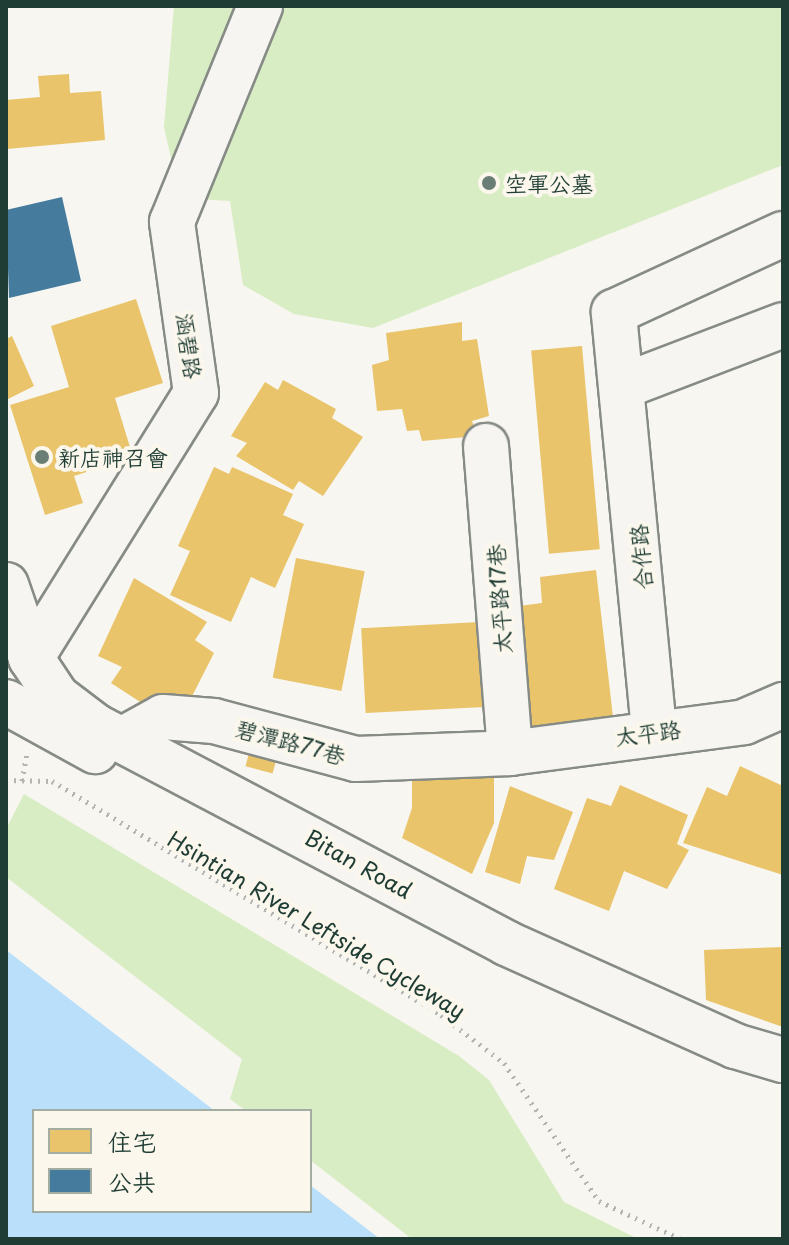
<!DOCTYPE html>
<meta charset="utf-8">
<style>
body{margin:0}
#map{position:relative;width:789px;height:1245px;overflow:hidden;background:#f8f6f0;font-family:"Playpen Sans","LXGW WenKai TC",sans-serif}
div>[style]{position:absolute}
.green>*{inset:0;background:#d8edc4}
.water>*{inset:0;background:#badffa}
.homes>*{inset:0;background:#e9c46a;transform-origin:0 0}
.public>*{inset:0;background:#457b9d}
.path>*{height:5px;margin-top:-2.5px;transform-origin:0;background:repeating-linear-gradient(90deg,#b2b5b1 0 2px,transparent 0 8px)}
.roads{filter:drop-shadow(2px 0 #868b86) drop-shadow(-2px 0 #868b86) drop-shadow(0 2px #868b86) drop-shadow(0 -2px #868b86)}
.minor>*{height:44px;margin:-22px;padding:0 22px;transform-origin:22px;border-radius:22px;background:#f6f5f1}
.dots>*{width:22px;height:22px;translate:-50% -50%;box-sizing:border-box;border:4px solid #fbf7ec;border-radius:50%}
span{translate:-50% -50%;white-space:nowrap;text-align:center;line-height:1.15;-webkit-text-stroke:8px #fbf7ec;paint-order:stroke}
.poi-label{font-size:22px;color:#1f3d34}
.left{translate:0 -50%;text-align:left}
.street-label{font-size:22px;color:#1f3d34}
.frame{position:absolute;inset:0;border:8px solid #1f3d34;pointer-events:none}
.legend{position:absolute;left:32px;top:1109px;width:280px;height:104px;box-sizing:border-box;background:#fbf7ec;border:2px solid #a3ada2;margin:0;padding:10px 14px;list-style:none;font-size:24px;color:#1f3d34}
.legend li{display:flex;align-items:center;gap:16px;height:40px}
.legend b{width:40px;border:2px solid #a3ada2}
</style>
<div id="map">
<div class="green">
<i style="clip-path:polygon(174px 6px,783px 6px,783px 165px,373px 328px,294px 314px,243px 285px,230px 201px,180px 198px,164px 127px)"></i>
<i style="clip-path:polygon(24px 794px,459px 1056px,489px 1080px,564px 1202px,638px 1239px,412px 1239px,310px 1160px,310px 1111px,246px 1111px,230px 1099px,242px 1059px,6px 877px,6px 829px)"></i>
</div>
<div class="water">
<i style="clip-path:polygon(6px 950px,215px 1111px,34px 1111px,34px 1211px,310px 1211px,310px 1185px,380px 1239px,6px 1239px)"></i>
</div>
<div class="homes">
<i style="clip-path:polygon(69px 74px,70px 93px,101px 91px,105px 140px,7px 149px,6px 100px,40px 97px,38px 76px)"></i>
<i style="clip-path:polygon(136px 299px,163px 383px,115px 398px,133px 457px,74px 476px,83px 503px,45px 515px,10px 405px,69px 387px,51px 326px)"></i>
<i style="clip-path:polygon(462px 322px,462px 341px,477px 339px,489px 416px,472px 421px,477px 436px,422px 441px,419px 430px,407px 431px,402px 409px,377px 411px,372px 365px,389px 360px,386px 333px)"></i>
<i style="clip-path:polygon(12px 336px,34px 386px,6px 400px,6px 339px)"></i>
<i style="left:582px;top:346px;width:204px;height:51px;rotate:85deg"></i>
<i style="clip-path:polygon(283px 380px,336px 409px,332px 418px,363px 437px,323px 496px,299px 481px,293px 490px,236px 456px,247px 443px,231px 436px,265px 382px,278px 390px)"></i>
<i style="clip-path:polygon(214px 467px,229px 474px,232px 467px,293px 494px,283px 515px,304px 524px,275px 588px,251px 577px,231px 622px,170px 595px,190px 551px,178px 546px)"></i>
<i style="left:296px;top:558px;width:70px;height:122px;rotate:11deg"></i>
<i style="clip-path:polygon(596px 570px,613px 717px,524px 727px,511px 607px,542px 603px,540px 577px)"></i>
<i style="clip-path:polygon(134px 578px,207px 622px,195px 640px,214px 653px,185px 710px,151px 709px,111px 683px,122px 667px,98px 656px)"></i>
<i style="left:480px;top:622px;width:85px;height:119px;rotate:87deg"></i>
<i style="left:252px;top:742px;width:28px;height:25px;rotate:15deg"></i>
<i style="clip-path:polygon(412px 759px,494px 768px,494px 823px,472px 874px,402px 838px,412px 808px)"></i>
<i style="clip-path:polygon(740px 766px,783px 786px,783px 875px,683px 843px,707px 787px,727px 796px)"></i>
<i style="clip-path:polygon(620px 785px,688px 815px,677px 844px,689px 850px,667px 889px,624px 871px,609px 911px,554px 889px,587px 798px,611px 806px)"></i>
<i style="clip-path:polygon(510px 786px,573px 812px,554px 860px,527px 856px,520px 884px,485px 872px)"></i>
<i style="clip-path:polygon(783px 947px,783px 1027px,706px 1000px,704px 950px)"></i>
</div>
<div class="public">
<i style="clip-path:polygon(62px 197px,81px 281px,9px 298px,6px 210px)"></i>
</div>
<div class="path">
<i style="left:6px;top:780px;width:46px;rotate:1.2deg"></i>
<i style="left:52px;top:781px;width:454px;rotate:31deg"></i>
<i style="left:441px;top:1015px;width:79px;rotate:37.3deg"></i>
<i style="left:504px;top:1063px;width:168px;rotate:55.5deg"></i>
<i style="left:599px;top:1201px;width:90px;rotate:24.9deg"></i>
<i style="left:22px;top:781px;width:27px;rotate:-80deg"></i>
</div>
<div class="roads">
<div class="minor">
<i style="left:626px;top:385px;width:168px;rotate:-20.9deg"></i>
<i style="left:486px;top:446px;width:308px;rotate:85.5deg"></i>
<i style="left:6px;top:585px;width:77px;rotate:71.1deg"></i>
<i style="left:31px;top:658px;width:47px;rotate:56.3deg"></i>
<i style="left:57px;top:697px;width:48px;rotate:37.3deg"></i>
<i style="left:95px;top:726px;width:465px;rotate:27.8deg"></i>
<i style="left:506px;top:943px;width:251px;rotate:24.2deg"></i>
<i style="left:735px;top:1046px;width:50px;rotate:16.3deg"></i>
<i style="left:31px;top:658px;width:312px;rotate:-58.1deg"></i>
<i style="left:196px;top:393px;width:173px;rotate:-98deg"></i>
<i style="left:172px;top:222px;width:233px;rotate:-67.8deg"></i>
<i style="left:6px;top:702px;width:102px;rotate:28.8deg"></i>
<i style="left:654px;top:730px;width:420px;rotate:-95.5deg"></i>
<i style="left:614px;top:312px;width:186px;rotate:-24.8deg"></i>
<i style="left:125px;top:738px;width:43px;rotate:-28.9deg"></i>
<i style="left:163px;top:717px;width:51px;rotate:4.5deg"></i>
<i style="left:214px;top:721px;width:147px;rotate:15deg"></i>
<i style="left:356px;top:759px;width:154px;rotate:-2.2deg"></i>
<i style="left:510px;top:753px;width:236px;rotate:-7.5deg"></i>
<i style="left:744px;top:722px;width:43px;rotate:-23.6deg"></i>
</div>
</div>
<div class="dots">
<i style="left:489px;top:183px;background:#6b7e76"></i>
<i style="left:42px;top:457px;background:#6b7e76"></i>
</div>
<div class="poi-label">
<span class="left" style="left:505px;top:183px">空軍公墓</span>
<span class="left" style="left:58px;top:457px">新店神召會</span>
</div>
<div class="street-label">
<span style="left:190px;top:346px;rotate:82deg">涵碧路</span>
<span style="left:640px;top:557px;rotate:-95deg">合作路</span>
<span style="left:498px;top:599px;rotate:-94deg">太平路17巷</span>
<span style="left:648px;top:732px;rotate:-7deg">太平路</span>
<span style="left:291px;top:741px;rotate:15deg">碧潭路77巷</span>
<span style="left:359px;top:863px;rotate:29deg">Bitan Road</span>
<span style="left:317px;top:924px;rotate:31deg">Hsintian River Leftside Cycleway</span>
</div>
<div class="frame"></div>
<ul class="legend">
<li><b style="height:22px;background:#e9c46a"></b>住宅</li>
<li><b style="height:22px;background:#457b9d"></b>公共</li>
</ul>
</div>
